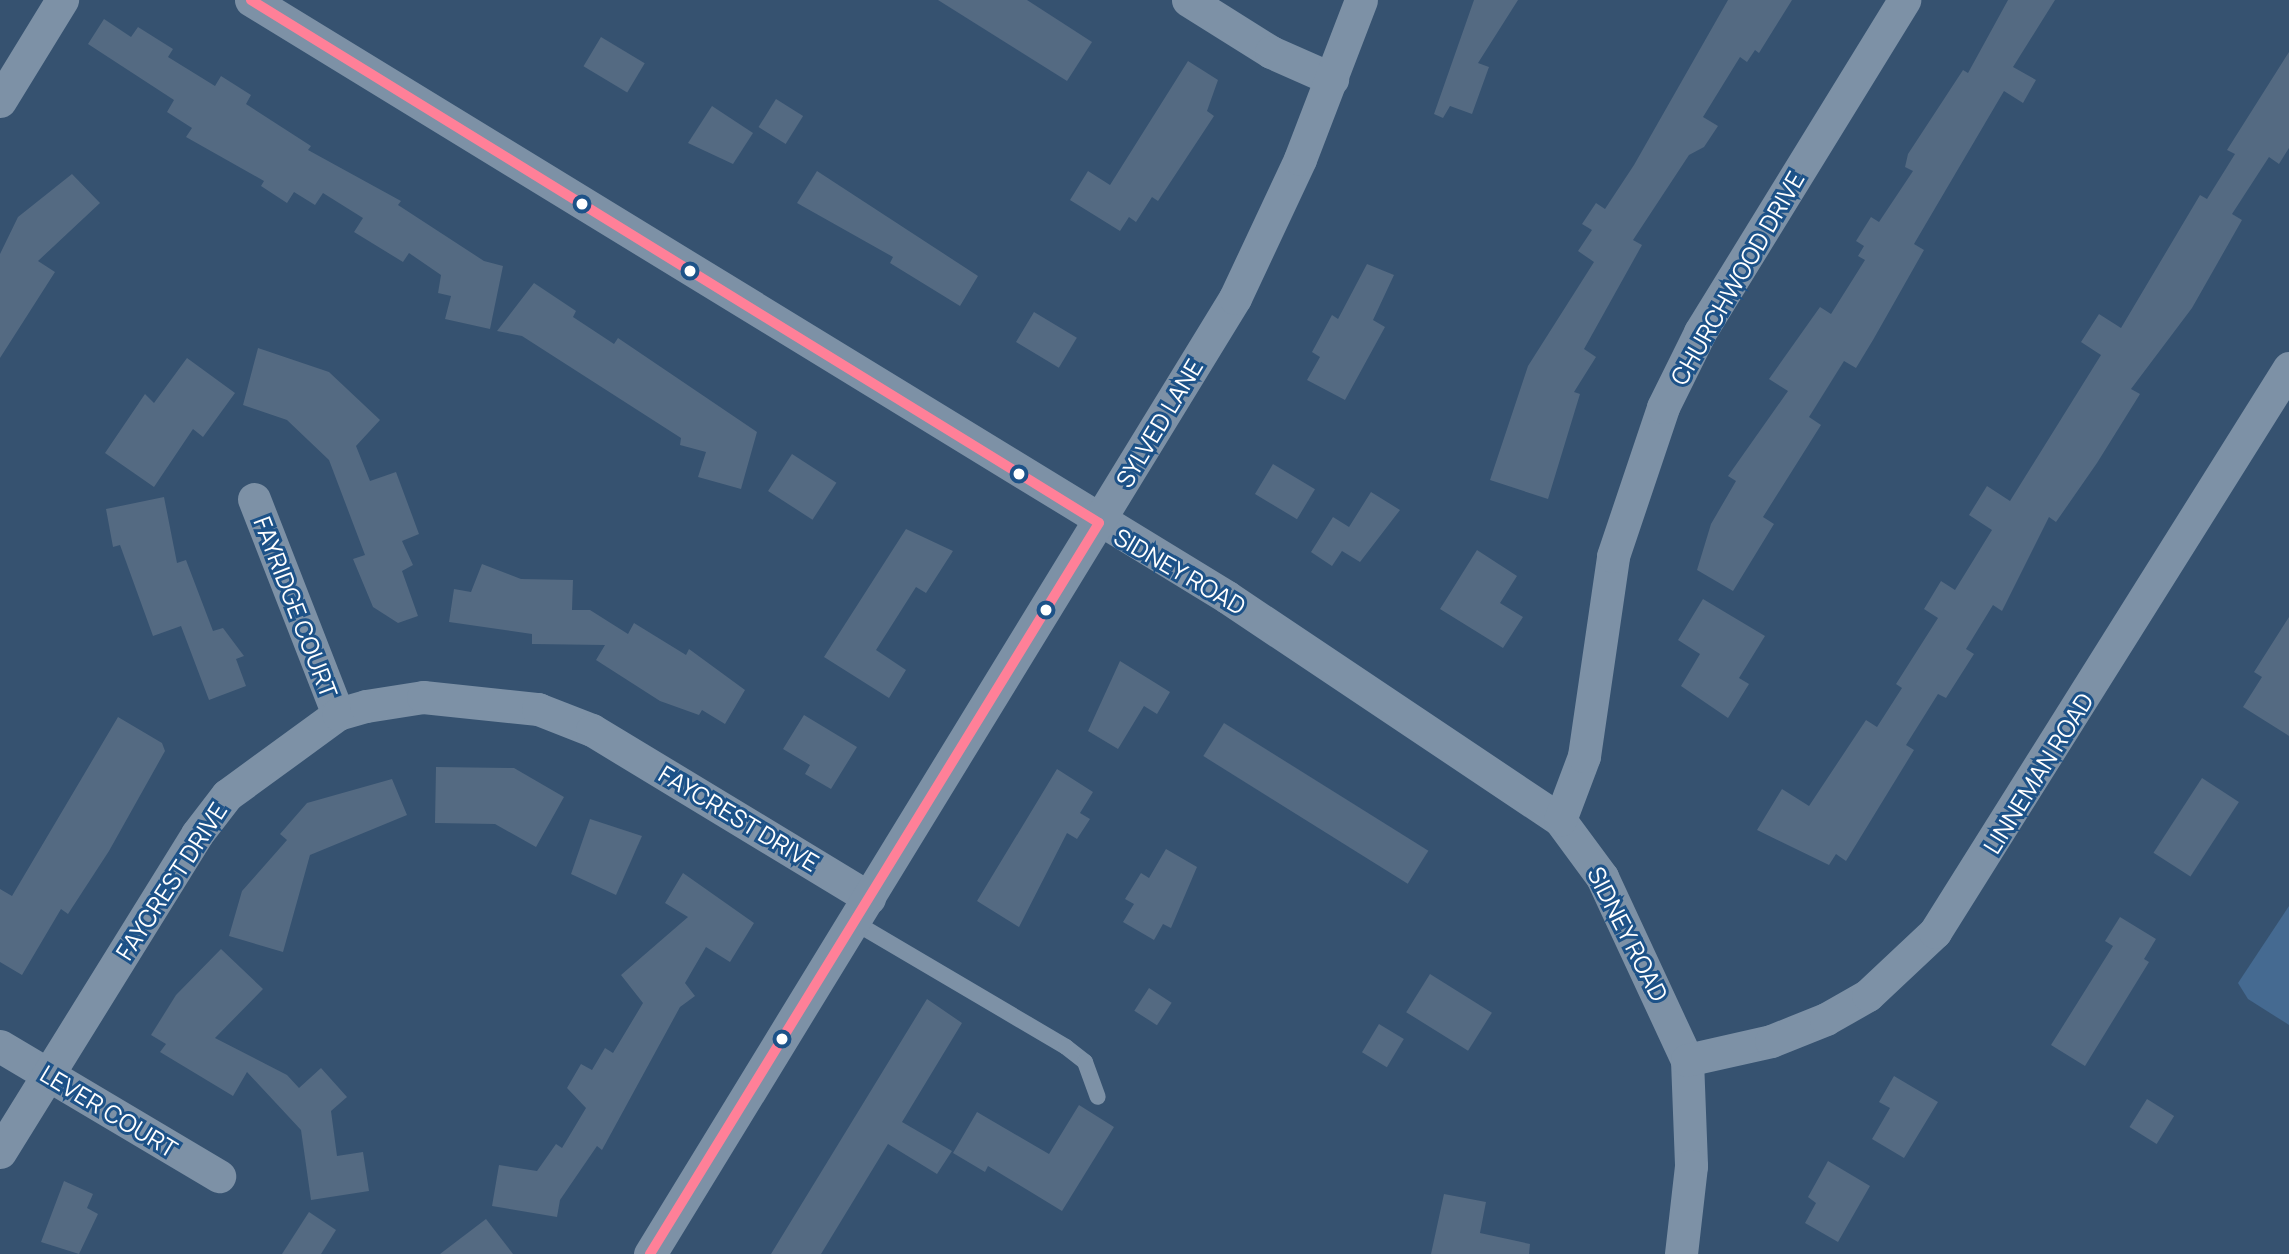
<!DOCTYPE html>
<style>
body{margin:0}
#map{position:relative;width:2289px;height:1254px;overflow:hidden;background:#365270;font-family:Manrope,sans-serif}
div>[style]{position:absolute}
.water>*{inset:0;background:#456a91}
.building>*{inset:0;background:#546a82;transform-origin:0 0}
.lane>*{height:16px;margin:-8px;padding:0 8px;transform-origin:8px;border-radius:8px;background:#7d91a6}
.street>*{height:33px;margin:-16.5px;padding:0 16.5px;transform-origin:16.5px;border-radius:16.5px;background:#7d91a6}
.bus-1>*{height:10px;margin:-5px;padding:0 5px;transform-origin:5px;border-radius:5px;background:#ff8098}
.dots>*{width:19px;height:19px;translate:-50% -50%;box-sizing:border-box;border:4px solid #1d5288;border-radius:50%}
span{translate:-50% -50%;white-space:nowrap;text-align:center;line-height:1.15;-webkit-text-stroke:6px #1d5288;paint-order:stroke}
.street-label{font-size:24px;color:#fff}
</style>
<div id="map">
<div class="water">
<i style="clip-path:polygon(2289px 906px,2289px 1025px,2248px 999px,2238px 983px)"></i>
</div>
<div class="building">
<i style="clip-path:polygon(938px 0,1027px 0,1092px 42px,1067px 81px)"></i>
<i style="clip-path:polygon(1474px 0,1518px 0,1478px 63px,1489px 67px,1472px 114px,1450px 106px,1443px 118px,1434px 114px)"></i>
<i style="clip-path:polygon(1728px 0,1792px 0,1759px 53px,1755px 50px,1747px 62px,1740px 57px,1703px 117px,1718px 126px,1704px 147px,1689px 155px,1633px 240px,1642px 245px,1584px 349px,1596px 357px,1574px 392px,1580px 394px,1548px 499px,1490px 480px,1528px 366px,1594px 262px,1578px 251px,1592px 230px,1582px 224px,1596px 203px,1605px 209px,1634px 165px)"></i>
<i style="clip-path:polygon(2008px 0,2055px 0,2013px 67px,2036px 80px,2023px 103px,2004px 91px,1914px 244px,1924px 250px,1873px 340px,1856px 368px,1844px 361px,1809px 417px,1821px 425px,1763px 517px,1774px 524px,1733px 591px,1697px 570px,1711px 524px,1736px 481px,1728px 476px,1788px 391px,1769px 379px,1820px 307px,1831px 314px,1865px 260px,1858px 256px,1864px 246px,1856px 241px,1871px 217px,1879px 222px,1913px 171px,1905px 167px,1908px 154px,1963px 70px,1968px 73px)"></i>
<i style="clip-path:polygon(104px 19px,131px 37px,138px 27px,173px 49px,168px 57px,215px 86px,221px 76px,251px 95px,246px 104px,311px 146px,308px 150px,401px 201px,398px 205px,484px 261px,503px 266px,490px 329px,445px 319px,451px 296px,438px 293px,441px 275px,409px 253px,403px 262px,354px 232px,363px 218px,323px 193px,315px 205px,294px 192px,287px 203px,261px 186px,264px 181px,186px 137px,192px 128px,167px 112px,174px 100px,88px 44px)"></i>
<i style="left:601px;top:37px;width:51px;height:34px;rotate:31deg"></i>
<i style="clip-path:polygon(2289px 52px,2289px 148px,2279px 164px,2269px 157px,2232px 214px,2242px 220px,2192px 308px,2131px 389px,2140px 394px,2097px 463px,2056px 522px,2049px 517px,2002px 611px,1993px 605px,1966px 649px,1974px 654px,1946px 698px,1938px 694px,1906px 745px,1914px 750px,1846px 861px,1836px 854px,1829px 865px,1757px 830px,1782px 789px,1809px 806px,1866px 720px,1877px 727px,1902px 688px,1896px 684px,1938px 618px,1924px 609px,1941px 581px,1955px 590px,1992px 530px,1969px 515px,1987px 486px,2010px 501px,2101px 355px,2081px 342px,2099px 314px,2121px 328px,2200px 195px,2207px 199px,2235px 154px,2227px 150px)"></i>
<i style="clip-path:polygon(1188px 61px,1218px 80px,1207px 111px,1214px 116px,1158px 201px,1152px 197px,1136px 222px,1129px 217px,1120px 231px,1070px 200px,1088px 171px,1110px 185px)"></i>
<i style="left:776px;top:99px;width:32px;height:33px;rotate:32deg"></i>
<i style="clip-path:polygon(712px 106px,753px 133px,733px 164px,688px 143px)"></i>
<i style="clip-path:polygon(817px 171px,978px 276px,960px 306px,890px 263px,893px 257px,797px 203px)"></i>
<i style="clip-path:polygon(72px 174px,100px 203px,38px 261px,55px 272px,0 358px,0 254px,18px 217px)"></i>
<i style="clip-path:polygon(1367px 264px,1394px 275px,1373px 320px,1385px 327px,1345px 400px,1307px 380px,1320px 357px,1312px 352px,1332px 315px,1338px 319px)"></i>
<i style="clip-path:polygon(534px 283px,576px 311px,573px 317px,614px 344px,618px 338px,757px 432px,741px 489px,698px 477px,706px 452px,680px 445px,681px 438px,522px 336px,497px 331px)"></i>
<i style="left:1034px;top:312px;width:50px;height:35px;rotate:31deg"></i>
<i style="clip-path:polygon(258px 348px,329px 372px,380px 420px,356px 446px,370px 481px,396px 472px,419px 534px,402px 541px,413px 565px,402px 571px,418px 616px,398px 623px,373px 607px,353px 559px,365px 555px,329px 460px,287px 420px,243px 405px)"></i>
<i style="clip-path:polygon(187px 358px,235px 393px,203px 437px,193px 429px,154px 487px,105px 453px,145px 394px,154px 403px)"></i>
<i style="left:792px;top:454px;width:53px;height:44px;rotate:33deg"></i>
<i style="left:1273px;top:464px;width:49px;height:35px;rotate:31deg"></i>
<i style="clip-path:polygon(1371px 492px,1400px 510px,1360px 562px,1342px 551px,1332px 566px,1311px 552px,1333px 517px,1349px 527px)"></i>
<i style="clip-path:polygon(164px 497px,177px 563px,186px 560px,213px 631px,223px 628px,244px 656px,236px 659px,246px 686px,209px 700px,181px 626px,153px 636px,120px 545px,113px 547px,106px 509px)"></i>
<i style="clip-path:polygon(906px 529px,953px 551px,926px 593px,916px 587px,876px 650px,906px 670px,889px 698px,824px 657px)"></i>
<i style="clip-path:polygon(1477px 550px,1517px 576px,1500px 603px,1523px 617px,1503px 648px,1440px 609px)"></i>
<i style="clip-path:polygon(482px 564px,521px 579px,573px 580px,572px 610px,590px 610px,628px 634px,634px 623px,686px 655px,689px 649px,745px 690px,725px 724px,702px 710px,699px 715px,660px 701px,596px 660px,605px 645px,532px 644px,532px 634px,449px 622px,454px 589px,471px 592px)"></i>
<i style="clip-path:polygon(1703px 599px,1765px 636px,1739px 678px,1749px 684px,1728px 718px,1681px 686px,1700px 654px,1678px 640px)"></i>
<i style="clip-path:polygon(2289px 617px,2289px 736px,2243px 707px,2262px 677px,2254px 672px)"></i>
<i style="clip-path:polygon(1120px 661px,1170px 692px,1157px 714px,1144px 706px,1118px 749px,1088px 731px)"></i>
<i style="clip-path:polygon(804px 715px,857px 747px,831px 789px,805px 774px,810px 765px,783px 749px)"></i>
<i style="clip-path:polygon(118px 717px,162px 743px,165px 751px,109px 851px,68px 914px,61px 909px,22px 975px,0 962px,0 889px,12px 896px)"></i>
<i style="left:1224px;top:723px;width:241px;height:39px;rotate:32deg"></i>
<i style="clip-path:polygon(436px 767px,514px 768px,564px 797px,536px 847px,495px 824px,435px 823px)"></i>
<i style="clip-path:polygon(1057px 769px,1093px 792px,1080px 813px,1090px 819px,1077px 839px,1067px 833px,1019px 927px,977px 901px)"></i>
<i style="left:2202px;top:778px;width:44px;height:89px;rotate:33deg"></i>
<i style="clip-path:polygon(392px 779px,407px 815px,310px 855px,283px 952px,229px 936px,242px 891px,287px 840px,280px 834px,307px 803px)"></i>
<i style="clip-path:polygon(590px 819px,642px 836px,616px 895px,571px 874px)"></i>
<i style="clip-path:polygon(1166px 849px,1197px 867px,1171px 928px,1163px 924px,1154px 940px,1123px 922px,1134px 904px,1125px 899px,1141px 873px,1149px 878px)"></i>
<i style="clip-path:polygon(683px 873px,754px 923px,730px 962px,706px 947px,685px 983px,695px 996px,680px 1007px,602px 1150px,597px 1146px,560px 1200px,557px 1217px,492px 1206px,499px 1165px,537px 1171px,556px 1144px,562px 1148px,586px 1108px,567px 1088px,581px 1064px,592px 1070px,605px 1048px,613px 1053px,643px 1003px,621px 975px,688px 917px,665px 903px)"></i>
<i style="clip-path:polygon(2120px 917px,2156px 939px,2144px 959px,2149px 962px,2085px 1066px,2051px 1045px,2113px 946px,2105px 941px)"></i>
<i style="clip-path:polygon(221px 949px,263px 989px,215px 1038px,287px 1075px,299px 1088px,321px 1068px,347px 1097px,331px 1111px,337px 1156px,363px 1152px,369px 1191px,311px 1200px,301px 1130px,247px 1072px,233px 1096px,160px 1052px,166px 1044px,151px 1035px,176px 995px)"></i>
<i style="left:1430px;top:974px;width:73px;height:45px;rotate:32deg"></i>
<i style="left:1149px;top:988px;width:27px;height:27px;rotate:33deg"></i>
<i style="clip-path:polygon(927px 999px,962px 1023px,902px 1122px,952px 1151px,937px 1174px,888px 1144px,821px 1254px,771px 1254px)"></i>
<i style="left:1379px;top:1024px;width:29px;height:33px;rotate:31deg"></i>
<i style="clip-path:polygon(1894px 1076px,1938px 1102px,1904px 1158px,1872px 1139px,1890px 1108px,1879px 1102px)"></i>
<i style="left:2147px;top:1099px;width:32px;height:33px;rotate:32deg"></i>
<i style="clip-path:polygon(1079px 1105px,1114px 1127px,1062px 1211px,988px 1166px,985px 1172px,953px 1153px,977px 1112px,1049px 1154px)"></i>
<i style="clip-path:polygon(1828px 1161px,1870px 1186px,1838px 1242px,1805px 1223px,1816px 1203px,1808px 1197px)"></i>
<i style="clip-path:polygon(64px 1181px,93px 1194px,87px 1208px,98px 1214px,79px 1254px,41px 1242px)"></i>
<i style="clip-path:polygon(1444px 1194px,1486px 1202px,1480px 1233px,1530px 1244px,1529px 1254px,1431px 1254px)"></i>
<i style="clip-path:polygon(309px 1212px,336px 1230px,321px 1254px,282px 1254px)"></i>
<i style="clip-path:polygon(486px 1219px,513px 1254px,440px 1254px)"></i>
</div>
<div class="lane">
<i style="left:854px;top:922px;width:246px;rotate:30.5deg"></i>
<i style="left:1066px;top:1047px;width:24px;rotate:38deg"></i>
<i style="left:1085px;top:1062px;width:37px;rotate:70deg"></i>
</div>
<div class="street">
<i style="left:251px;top:0;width:1144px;rotate:31.45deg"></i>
<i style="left:1227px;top:597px;width:401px;rotate:33.8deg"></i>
<i style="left:1560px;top:820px;width:71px;rotate:53.6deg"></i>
<i style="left:1602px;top:877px;width:202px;rotate:65.1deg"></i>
<i style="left:1687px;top:1060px;width:106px;rotate:87.8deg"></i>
<i style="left:1691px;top:1166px;width:89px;rotate:96.5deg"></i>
<i style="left:1188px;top:0;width:98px;rotate:32.1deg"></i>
<i style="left:1271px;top:52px;width:67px;rotate:23.9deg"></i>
<i style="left:0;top:101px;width:119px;rotate:-58.5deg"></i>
<i style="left:254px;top:499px;width:231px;rotate:68.7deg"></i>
<i style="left:1560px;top:820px;width:68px;rotate:-69.4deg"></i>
<i style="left:1584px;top:756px;width:202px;rotate:-81.7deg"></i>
<i style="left:1613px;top:556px;width:157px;rotate:-71.4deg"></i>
<i style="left:1663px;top:407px;width:84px;rotate:-63.7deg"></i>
<i style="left:1700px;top:332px;width:390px;rotate:-58.4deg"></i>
<i style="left:0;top:1046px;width:255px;rotate:30.7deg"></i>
<i style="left:1687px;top:1060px;width:86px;rotate:-12.7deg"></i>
<i style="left:1771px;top:1041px;width:59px;rotate:-21.8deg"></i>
<i style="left:1826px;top:1019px;width:48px;rotate:-29.7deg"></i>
<i style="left:1868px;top:995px;width:92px;rotate:-43.2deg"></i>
<i style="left:1935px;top:932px;width:666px;rotate:-57.89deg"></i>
<i style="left:0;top:1152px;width:374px;rotate:-58.2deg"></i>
<i style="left:197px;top:834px;width:49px;rotate:-52.4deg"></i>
<i style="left:227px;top:795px;width:137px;rotate:-36.1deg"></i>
<i style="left:338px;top:714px;width:29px;rotate:-16deg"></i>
<i style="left:366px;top:706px;width:58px;rotate:-9deg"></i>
<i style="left:423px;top:697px;width:116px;rotate:6deg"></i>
<i style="left:538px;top:709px;width:58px;rotate:21.3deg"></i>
<i style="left:592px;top:730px;width:324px;rotate:31.2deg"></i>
<i style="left:650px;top:1254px;width:1121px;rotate:-58.54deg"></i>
<i style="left:1235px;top:298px;width:153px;rotate:-64.9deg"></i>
<i style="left:1300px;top:159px;width:170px;rotate:-69deg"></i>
</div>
<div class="bus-1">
<i style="left:251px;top:0;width:996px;rotate:31.66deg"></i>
<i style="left:1099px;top:523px;width:858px;rotate:121.56deg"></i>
</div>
<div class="dots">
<i style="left:582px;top:204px;background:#fff"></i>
<i style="left:690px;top:271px;background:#fff"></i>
<i style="left:1019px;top:474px;background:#fff"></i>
<i style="left:1046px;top:610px;background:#fff"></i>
<i style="left:782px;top:1039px;background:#fff"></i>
</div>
<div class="street-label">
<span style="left:1737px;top:278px;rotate:-60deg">CHURCHWOOD DRIVE</span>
<span style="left:1159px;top:423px;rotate:-59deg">SYLVED LANE</span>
<span style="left:1180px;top:571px;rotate:30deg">SIDNEY ROAD</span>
<span style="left:296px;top:607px;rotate:69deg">FAYRIDGE COURT</span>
<span style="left:2038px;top:773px;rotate:-58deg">LINNEMAN ROAD</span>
<span style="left:739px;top:818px;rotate:31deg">FAYCREST DRIVE</span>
<span style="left:171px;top:881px;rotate:-57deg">FAYCREST DRIVE</span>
<span style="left:1628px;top:934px;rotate:63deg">SIDNEY ROAD</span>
<span style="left:109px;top:1111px;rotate:31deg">LEVER COURT</span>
</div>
</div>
